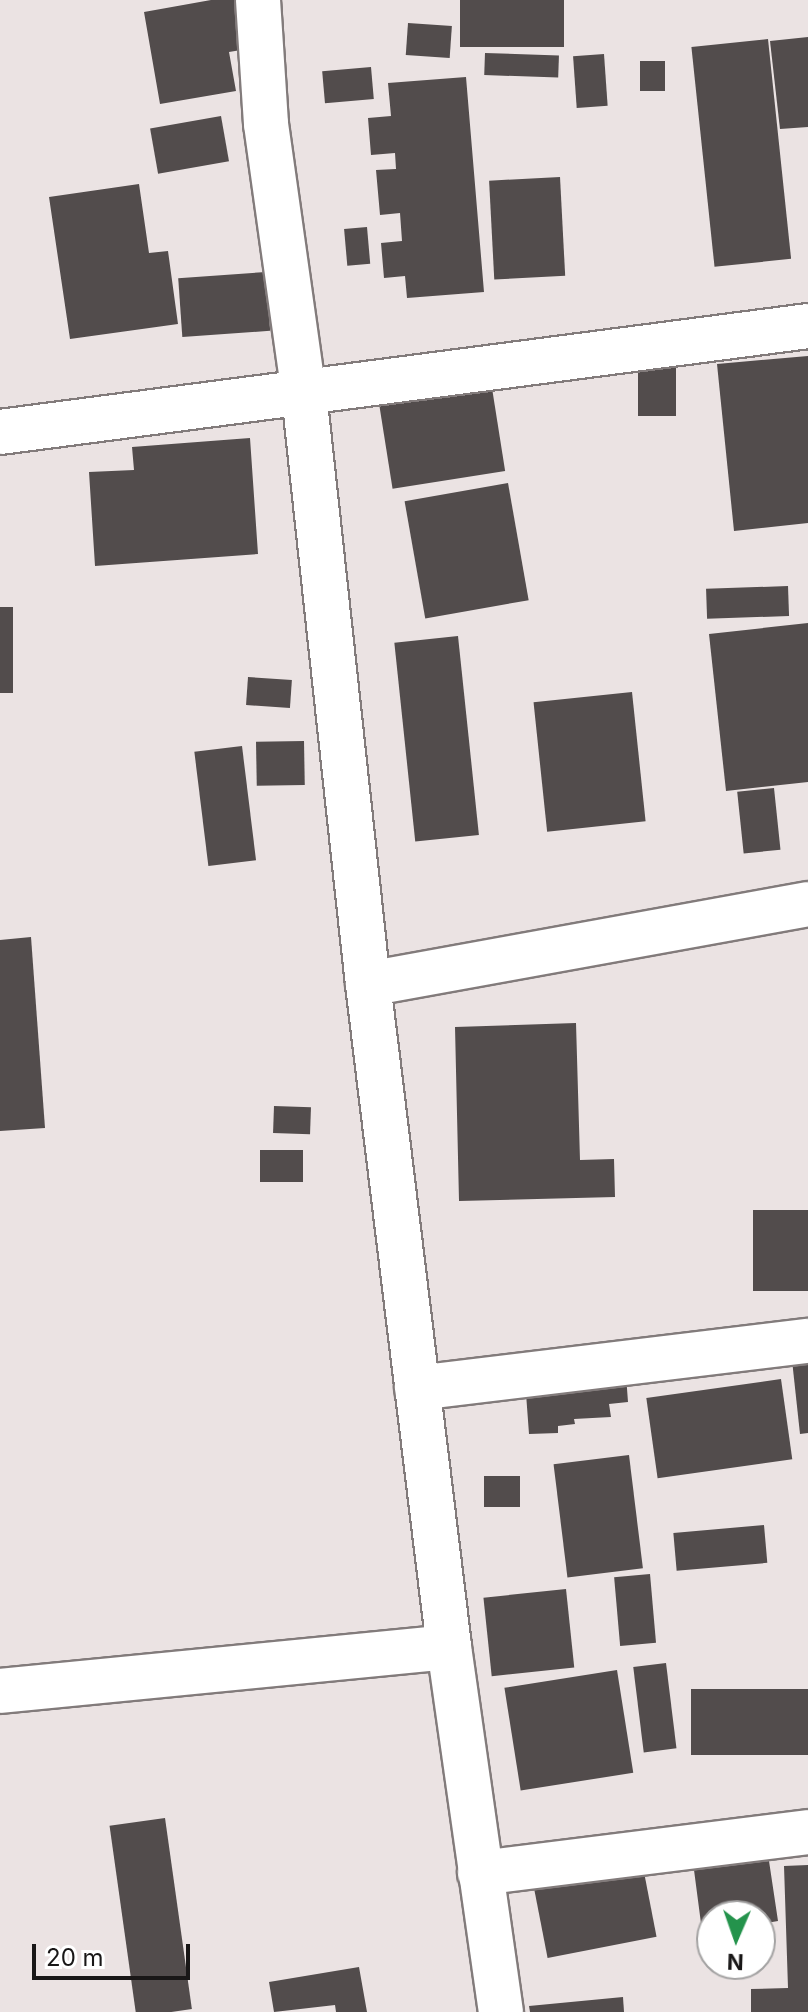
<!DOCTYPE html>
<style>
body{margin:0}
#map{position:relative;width:808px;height:2012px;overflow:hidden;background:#ebe3e3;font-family:Inter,sans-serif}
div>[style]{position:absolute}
.building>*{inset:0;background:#524c4c;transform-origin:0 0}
.roads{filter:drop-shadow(2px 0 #827b7b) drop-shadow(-2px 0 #827b7b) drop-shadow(0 2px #827b7b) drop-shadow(0 -2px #827b7b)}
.minor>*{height:44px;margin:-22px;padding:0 22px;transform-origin:22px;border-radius:22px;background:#fff}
span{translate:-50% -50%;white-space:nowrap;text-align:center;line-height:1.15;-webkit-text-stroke:8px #fff;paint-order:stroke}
.north{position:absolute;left:696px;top:1900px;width:80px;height:80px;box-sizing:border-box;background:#fff;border:2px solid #a3a2a2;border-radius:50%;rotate:182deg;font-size:22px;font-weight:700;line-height:32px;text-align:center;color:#191717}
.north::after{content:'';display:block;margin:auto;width:28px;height:36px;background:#24934c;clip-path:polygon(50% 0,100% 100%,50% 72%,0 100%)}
.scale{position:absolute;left:32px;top:1944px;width:158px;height:36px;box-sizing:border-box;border:4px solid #191717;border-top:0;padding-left:10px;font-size:24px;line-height:28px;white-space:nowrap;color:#191717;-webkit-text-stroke:6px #fff;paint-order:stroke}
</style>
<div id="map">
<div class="building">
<i style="clip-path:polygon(211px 0,238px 0,247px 49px,229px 52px,236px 91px,160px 104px,144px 12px)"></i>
<i style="left:460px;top:0;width:104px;height:47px"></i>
<i style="left:408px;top:23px;width:44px;height:32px;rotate:4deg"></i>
<i style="clip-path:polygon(808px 37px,808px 127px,780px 129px,770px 41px)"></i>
<i style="left:768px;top:39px;width:221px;height:77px;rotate:84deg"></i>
<i style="left:485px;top:53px;width:74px;height:22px;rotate:2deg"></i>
<i style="left:604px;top:54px;width:52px;height:31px;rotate:86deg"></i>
<i style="left:640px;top:61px;width:25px;height:30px"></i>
<i style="left:371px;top:67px;width:32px;height:49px;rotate:85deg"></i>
<i style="clip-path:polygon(466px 77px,484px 292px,407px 298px,405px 276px,384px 278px,381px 243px,402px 241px,400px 213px,380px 215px,376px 170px,396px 169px,395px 153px,371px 155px,368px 118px,391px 116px,388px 83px)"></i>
<i style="left:221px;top:116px;width:46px;height:72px;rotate:80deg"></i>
<i style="left:560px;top:177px;width:99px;height:71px;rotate:87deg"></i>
<i style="clip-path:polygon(139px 184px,149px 253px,168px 251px,178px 324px,70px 339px,49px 197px)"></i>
<i style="left:367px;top:227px;width:37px;height:23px;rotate:85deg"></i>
<i style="left:266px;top:272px;width:59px;height:88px;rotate:86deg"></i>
<i style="clip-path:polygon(808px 356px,808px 523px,734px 531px,717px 364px)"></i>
<i style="left:676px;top:357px;width:59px;height:38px;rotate:90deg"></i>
<i style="left:492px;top:388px;width:84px;height:114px;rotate:81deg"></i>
<i style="clip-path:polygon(250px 438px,258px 554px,95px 566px,89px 472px,134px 470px,132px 447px)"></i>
<i style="left:508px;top:483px;width:119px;height:105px;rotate:80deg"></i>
<i style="left:788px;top:586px;width:30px;height:82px;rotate:88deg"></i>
<i style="left:0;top:607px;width:13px;height:86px"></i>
<i style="clip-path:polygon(808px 623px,808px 782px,726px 791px,709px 634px)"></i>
<i style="left:458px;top:636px;width:200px;height:64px;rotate:84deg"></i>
<i style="left:248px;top:677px;width:44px;height:28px;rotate:4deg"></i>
<i style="left:632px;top:692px;width:130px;height:99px;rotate:84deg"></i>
<i style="left:304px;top:741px;width:44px;height:48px;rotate:89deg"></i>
<i style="left:242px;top:746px;width:115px;height:48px;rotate:83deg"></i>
<i style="left:774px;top:788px;width:62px;height:37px;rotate:84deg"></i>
<i style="clip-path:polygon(31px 937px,45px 1128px,0 1131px,0 940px)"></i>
<i style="clip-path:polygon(576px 1023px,580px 1160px,614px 1159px,615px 1197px,459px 1201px,455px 1027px)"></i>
<i style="left:274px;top:1106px;width:37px;height:27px;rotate:2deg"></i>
<i style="left:303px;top:1150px;width:32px;height:43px;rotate:90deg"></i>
<i style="left:808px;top:1210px;width:81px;height:55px;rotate:90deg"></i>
<i style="clip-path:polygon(808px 1358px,808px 1433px,800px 1434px,792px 1360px)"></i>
<i style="clip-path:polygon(626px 1375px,628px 1402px,609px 1404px,611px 1417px,574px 1419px,575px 1424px,558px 1426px,558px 1433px,529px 1434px,525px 1380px)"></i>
<i style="left:781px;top:1379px;width:81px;height:136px;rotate:82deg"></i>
<i style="left:629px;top:1455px;width:114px;height:76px;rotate:83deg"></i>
<i style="left:520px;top:1476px;width:31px;height:36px;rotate:90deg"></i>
<i style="left:764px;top:1525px;width:38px;height:91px;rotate:85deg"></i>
<i style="left:650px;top:1574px;width:69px;height:36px;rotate:85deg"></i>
<i style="left:566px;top:1589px;width:79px;height:83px;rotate:84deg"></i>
<i style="left:666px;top:1663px;width:86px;height:33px;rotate:83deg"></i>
<i style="left:617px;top:1670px;width:104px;height:114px;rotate:81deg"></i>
<i style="left:808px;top:1689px;width:66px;height:117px;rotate:90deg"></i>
<i style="left:165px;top:1818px;width:193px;height:56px;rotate:82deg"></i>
<i style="clip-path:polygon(769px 1861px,778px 1921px,760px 1924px,760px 1916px,712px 1916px,712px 1930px,702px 1931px,694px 1870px)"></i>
<i style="clip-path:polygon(808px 1865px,808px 2012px,751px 2012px,751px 1989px,788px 1988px,784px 1866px)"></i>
<i style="left:643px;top:1867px;width:71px;height:111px;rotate:79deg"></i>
<i style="clip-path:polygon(359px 1967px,367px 2012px,336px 2012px,335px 2005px,274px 2012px,269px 1982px)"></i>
<i style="clip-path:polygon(623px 1997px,624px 2012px,530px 2012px,529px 2006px)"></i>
</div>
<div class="roads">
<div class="minor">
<i style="left:258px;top:0;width:124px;rotate:86.3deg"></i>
<i style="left:266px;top:124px;width:273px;rotate:82deg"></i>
<i style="left:304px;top:394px;width:593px;rotate:83.81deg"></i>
<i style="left:368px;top:984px;width:668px;rotate:83.03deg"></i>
<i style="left:449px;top:1647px;width:369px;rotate:81.9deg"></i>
<i style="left:0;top:432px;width:815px;rotate:-7.47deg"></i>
<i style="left:368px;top:984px;width:447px;rotate:-10.3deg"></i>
<i style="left:417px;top:1388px;width:394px;rotate:-6.9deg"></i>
<i style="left:0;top:1691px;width:451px;rotate:-5.6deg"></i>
<i style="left:480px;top:1873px;width:331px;rotate:-7.1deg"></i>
</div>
</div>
<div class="north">N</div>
<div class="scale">20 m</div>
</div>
